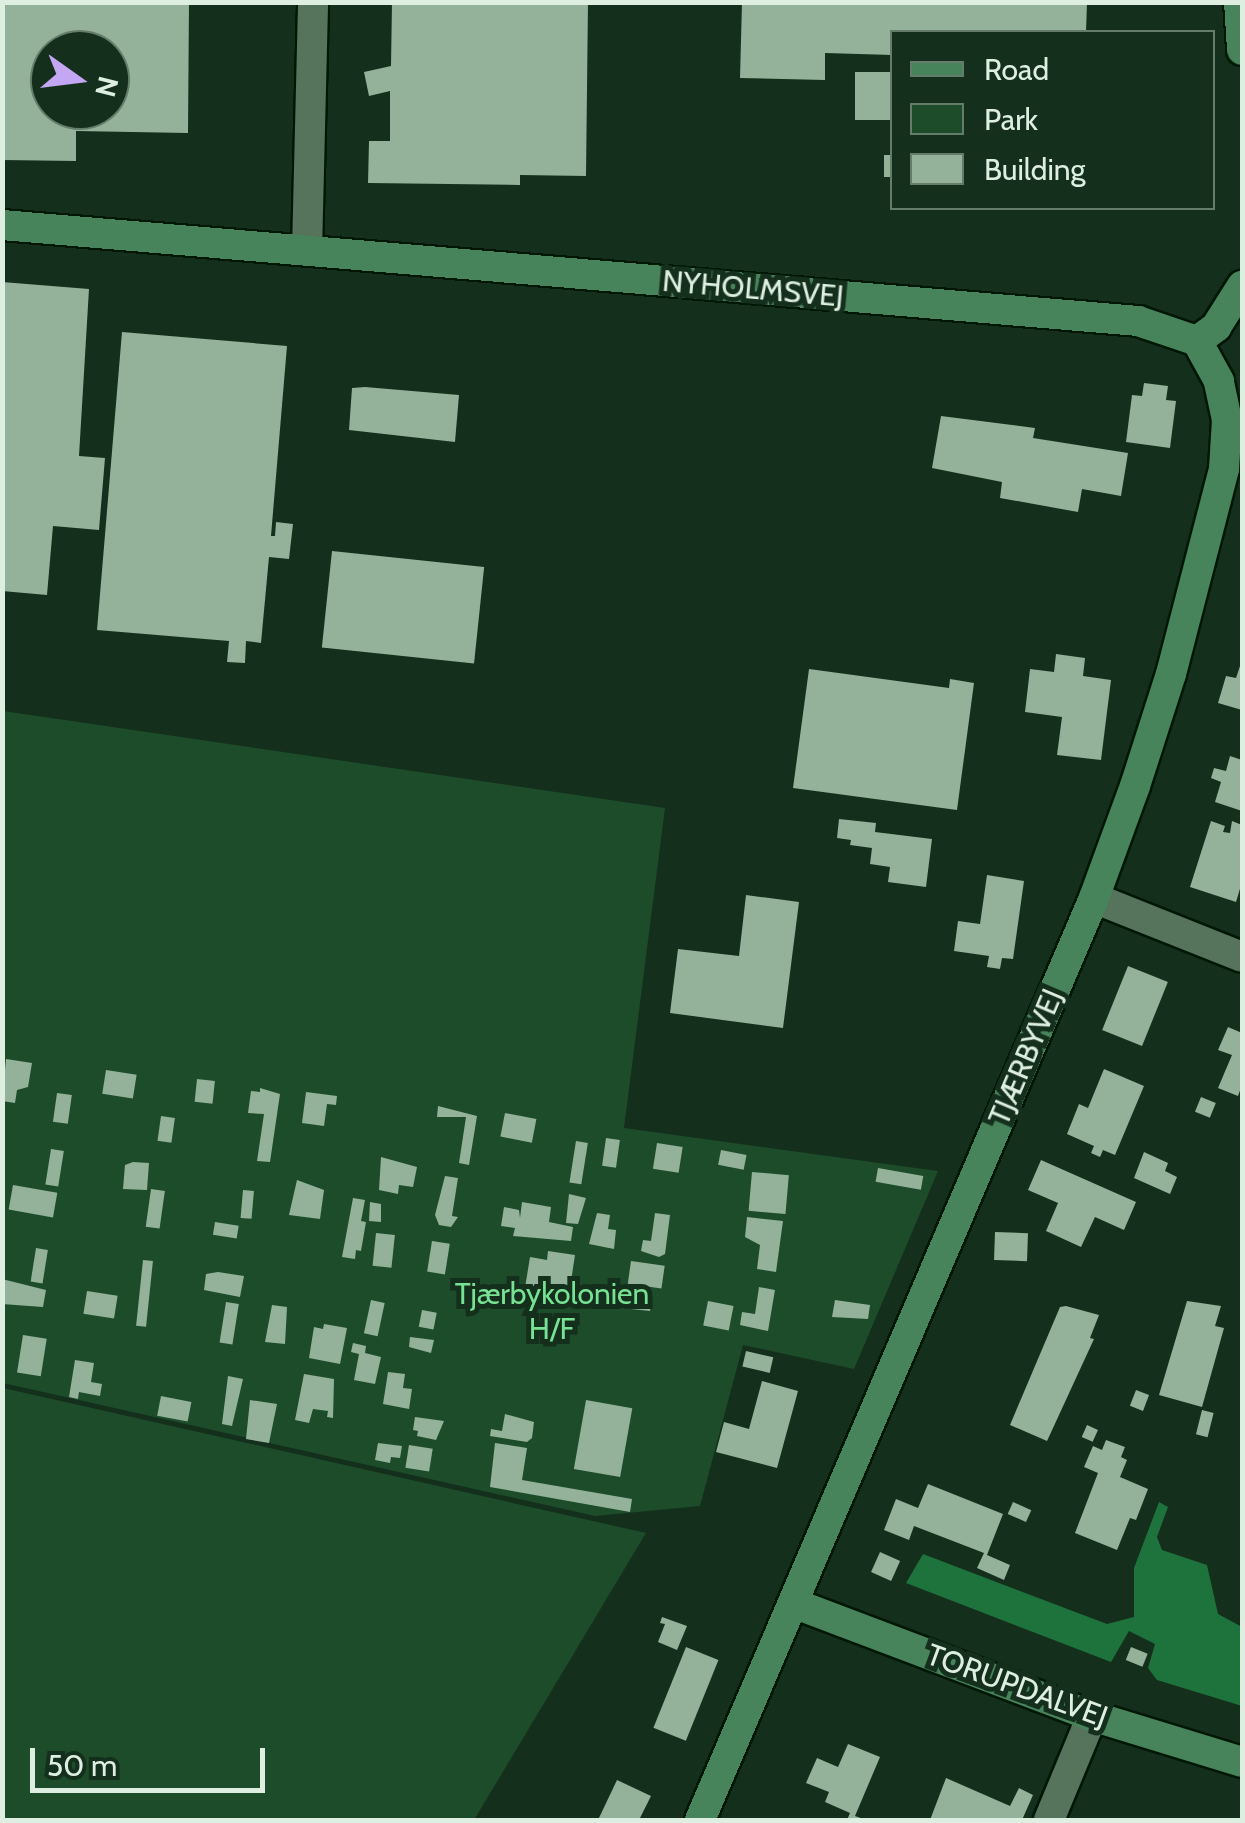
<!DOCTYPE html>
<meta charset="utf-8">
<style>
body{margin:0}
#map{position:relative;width:1245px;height:1823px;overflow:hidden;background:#142f1c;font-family:Cabin,sans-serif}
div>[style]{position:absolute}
.green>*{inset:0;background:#1d4c2b}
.forest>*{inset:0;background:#1e723c}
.building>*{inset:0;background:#93b299;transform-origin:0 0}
.roads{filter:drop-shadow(2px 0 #001706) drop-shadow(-2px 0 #001706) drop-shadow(0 2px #001706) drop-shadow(0 -2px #001706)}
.street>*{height:30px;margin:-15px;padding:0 15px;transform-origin:15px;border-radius:15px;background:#56735c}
.secondary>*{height:30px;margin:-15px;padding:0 15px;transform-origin:15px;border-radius:15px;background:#47845b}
span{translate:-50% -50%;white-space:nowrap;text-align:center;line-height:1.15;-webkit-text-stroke:10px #142f1c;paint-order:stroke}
.street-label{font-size:30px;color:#deefe1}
.park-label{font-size:30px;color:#78e294}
.frame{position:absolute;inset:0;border:5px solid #deefe1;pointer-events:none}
.legend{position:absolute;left:890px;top:30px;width:325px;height:180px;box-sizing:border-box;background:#142f1c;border:2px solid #657c6b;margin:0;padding:12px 18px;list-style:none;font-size:30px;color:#deefe1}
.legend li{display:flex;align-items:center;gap:20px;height:50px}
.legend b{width:50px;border:2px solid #657c6b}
.north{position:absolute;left:30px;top:30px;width:100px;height:100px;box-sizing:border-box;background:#142f1c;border:2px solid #657c6b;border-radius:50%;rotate:104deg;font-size:28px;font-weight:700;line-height:40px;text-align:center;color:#deefe1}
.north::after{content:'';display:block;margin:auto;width:35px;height:45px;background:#c3a7f2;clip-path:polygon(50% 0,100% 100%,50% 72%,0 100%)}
.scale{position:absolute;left:30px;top:1748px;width:235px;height:45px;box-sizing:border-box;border:5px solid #deefe1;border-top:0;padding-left:12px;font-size:30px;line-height:35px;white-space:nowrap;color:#deefe1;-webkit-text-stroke:8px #142f1c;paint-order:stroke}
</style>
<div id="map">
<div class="green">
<i style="clip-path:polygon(3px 711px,665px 808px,624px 1128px,938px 1171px,854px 1369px,743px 1345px,700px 1506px,595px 1516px,3px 1383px)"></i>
<i style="clip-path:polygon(3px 1388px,646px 1533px,474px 1820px,3px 1820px)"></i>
</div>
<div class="forest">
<i style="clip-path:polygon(1159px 1502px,1168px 1507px,1157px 1537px,1162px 1550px,1207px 1565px,1218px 1614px,1242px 1627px,1242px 1706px,1157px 1680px,1148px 1668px,1155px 1644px,1129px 1631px,1111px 1662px,906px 1583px,923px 1554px,1107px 1624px,1134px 1617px,1134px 1568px)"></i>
</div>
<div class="building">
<i style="clip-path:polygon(evenodd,3px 2px,189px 2px,188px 133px,76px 131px,76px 161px,2px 160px,3px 2px,50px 50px,110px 50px,110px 110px,50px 110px,50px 50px)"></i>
<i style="clip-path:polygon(392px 2px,588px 2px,586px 176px,520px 175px,520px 185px,368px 183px,369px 141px,390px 141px,390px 91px,369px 96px,364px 72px,391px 66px)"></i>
<i style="clip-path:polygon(742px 2px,1087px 2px,1086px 32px,892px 32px,892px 55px,825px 53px,825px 80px,740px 78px)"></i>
<i style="left:855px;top:72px;width:37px;height:48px"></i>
<i style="left:884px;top:155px;width:8px;height:22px"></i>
<i style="clip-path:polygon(2px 282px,89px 289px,79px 456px,105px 458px,99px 530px,53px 526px,47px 595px,2px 591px)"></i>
<i style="clip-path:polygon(122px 332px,287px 346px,271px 536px,275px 536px,276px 522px,293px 524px,289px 559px,269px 557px,261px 643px,246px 641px,245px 663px,227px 662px,229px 641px,97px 630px)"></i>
<i style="clip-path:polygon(1144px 383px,1168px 386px,1166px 400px,1176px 401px,1170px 448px,1126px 442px,1132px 395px,1142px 396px)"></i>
<i style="clip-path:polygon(365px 387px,459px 395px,455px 442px,349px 430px,352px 388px)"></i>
<i style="clip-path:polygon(941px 416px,1035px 428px,1033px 438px,1128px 453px,1121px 496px,1082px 489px,1078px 512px,1000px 498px,1002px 482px,932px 468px)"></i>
<i style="left:332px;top:551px;width:153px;height:97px;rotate:6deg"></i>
<i style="clip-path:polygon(1056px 654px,1085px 658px,1083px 676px,1111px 680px,1101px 760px,1057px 755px,1062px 717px,1025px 712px,1030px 669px,1054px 672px)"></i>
<i style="clip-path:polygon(1242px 660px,1242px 710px,1218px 703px,1226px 676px,1236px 678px)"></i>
<i style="clip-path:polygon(809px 669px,949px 688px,950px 679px,974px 683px,957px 810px,793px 788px)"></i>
<i style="clip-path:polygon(1230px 756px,1242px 760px,1242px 811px,1215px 802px,1221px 782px,1211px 778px,1214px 768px,1226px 771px)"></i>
<i style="clip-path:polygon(839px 819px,876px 823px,875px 832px,932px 839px,926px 887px,888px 882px,890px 867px,870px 864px,872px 848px,850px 845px,851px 840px,837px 838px)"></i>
<i style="clip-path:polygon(1211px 821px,1225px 826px,1223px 832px,1230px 833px,1232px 821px,1242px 825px,1242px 882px,1236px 902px,1190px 887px)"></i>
<i style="clip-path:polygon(987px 875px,1024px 881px,1013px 959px,1002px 958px,1000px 969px,987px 967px,989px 956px,954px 951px,958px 921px,980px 924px)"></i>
<i style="clip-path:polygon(746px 895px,799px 902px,783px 1028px,670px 1013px,678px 949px,739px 956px)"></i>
<i style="left:1128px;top:966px;width:43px;height:69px;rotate:22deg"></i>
<i style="clip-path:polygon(1228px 1027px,1242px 1033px,1242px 1085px,1238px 1096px,1218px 1088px,1232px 1055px,1218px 1050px)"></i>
<i style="clip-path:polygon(6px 1059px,32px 1063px,28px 1087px,17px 1090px,15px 1103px,2px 1101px)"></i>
<i style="clip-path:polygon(1104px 1069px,1144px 1086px,1115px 1155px,1103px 1150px,1100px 1157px,1091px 1153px,1094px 1146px,1067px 1134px,1079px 1104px,1088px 1108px)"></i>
<i style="left:106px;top:1070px;width:31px;height:24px;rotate:9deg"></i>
<i style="left:197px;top:1079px;width:18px;height:23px;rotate:6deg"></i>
<i style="clip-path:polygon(260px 1088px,280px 1094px,270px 1162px,257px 1161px,264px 1114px,248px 1113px,251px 1091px,260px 1092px)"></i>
<i style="clip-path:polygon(306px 1092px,337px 1096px,336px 1105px,327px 1104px,324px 1126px,302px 1123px)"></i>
<i style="left:57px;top:1093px;width:15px;height:29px;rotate:8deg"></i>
<i style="left:1201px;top:1097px;width:16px;height:16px;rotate:22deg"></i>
<i style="clip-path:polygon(438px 1106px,477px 1116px,469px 1165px,459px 1163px,466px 1117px,437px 1117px)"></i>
<i style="left:505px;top:1113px;width:32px;height:24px;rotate:11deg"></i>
<i style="left:161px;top:1116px;width:14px;height:25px;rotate:8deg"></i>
<i style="left:606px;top:1138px;width:14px;height:28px;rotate:8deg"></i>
<i style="left:576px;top:1141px;width:12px;height:42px;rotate:9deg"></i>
<i style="left:657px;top:1143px;width:26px;height:26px;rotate:9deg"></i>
<i style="left:51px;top:1149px;width:13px;height:36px;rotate:9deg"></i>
<i style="left:721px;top:1150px;width:26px;height:15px;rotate:11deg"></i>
<i style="clip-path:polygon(1144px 1152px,1168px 1163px,1165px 1171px,1177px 1177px,1170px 1194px,1134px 1178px)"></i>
<i style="clip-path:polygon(381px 1157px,417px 1167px,413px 1187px,399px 1185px,398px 1194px,379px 1190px)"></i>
<i style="clip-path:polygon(1041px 1160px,1136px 1202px,1124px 1230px,1095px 1217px,1081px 1247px,1046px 1231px,1058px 1203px,1028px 1190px)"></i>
<i style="clip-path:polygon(133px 1162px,149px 1163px,147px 1190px,123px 1189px,125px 1165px)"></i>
<i style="left:878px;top:1168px;width:46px;height:14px;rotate:10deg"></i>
<i style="left:752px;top:1172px;width:37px;height:39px;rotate:5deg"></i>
<i style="clip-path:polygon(445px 1176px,458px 1178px,452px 1216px,458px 1217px,451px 1227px,439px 1225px,435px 1215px)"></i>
<i style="clip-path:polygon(297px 1180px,324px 1190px,320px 1219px,289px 1215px)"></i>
<i style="left:13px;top:1185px;width:45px;height:25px;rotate:10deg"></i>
<i style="left:151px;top:1189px;width:14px;height:38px;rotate:8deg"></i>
<i style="left:243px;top:1190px;width:11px;height:28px;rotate:5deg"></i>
<i style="clip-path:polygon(569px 1194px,586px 1198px,578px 1224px,566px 1223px)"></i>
<i style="clip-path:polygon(353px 1198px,365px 1200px,361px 1221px,366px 1222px,361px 1251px,356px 1250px,355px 1259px,342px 1257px)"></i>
<i style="clip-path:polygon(370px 1202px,381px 1204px,381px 1222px,369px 1221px)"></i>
<i style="clip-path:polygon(522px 1202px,551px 1207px,549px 1222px,573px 1227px,571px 1241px,513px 1236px,515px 1228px,501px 1226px,504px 1207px,519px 1210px,520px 1218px)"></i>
<i style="clip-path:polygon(597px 1213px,610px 1215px,608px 1229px,616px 1230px,614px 1249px,589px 1244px)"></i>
<i style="clip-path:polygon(655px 1213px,670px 1215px,665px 1254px,659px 1257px,641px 1251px,643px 1240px,651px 1241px)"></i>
<i style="clip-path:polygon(747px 1217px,783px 1221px,776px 1272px,757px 1269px,760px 1245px,745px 1237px)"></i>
<i style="left:215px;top:1222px;width:24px;height:13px;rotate:9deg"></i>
<i style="left:995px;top:1232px;width:33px;height:28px;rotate:2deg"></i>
<i style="left:376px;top:1233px;width:19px;height:33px;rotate:6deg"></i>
<i style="left:432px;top:1241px;width:18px;height:31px;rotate:9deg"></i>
<i style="left:36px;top:1248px;width:12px;height:34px;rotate:9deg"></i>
<i style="clip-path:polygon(548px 1251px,575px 1255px,568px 1301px,524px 1294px,530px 1257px,547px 1260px)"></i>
<i style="left:143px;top:1260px;width:10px;height:66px;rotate:6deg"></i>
<i style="left:631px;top:1261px;width:34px;height:23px;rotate:8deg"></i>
<i style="clip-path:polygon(218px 1272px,244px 1276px,240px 1297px,204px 1290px,206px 1274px)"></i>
<i style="clip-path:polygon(2px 1279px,46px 1290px,43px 1307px,2px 1304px)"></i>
<i style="clip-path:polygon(759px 1287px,775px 1290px,768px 1331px,740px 1325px,742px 1312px,755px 1314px)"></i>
<i style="left:87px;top:1291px;width:31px;height:23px;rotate:9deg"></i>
<i style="left:623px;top:1291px;width:29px;height:17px;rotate:6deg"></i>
<i style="left:371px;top:1300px;width:14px;height:34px;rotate:12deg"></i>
<i style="clip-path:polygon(835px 1300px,870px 1305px,868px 1319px,832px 1317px)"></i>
<i style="left:708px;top:1301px;width:26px;height:25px;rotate:11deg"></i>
<i style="clip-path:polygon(1187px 1301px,1221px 1306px,1215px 1326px,1224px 1328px,1202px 1407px,1159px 1395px)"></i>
<i style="left:226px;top:1302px;width:13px;height:41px;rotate:9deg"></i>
<i style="clip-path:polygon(272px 1305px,287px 1307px,285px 1344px,265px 1342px)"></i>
<i style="clip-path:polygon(1066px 1306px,1099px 1315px,1090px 1338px,1094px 1339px,1047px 1441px,1010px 1425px,1060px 1307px)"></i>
<i style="left:422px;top:1310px;width:15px;height:17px;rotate:11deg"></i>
<i style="clip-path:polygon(324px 1324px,347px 1328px,340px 1364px,309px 1358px,314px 1327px,323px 1329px)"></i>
<i style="left:23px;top:1335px;width:24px;height:38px;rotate:9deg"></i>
<i style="clip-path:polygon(410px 1337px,434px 1340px,431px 1353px,409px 1347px)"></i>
<i style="clip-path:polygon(353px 1343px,366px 1346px,365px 1353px,381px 1357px,375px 1384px,354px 1380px,359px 1354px,351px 1352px)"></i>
<i style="left:746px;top:1351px;width:28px;height:16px;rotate:13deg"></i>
<i style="clip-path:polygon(75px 1360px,94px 1363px,91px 1382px,102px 1384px,100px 1396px,79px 1392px,78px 1399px,69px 1397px)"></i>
<i style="clip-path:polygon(388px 1372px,405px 1374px,403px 1388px,412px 1389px,409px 1409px,383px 1404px)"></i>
<i style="clip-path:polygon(304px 1374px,334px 1379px,333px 1418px,327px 1417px,328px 1411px,313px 1409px,309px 1423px,295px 1420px)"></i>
<i style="clip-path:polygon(228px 1376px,243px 1379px,232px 1426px,222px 1424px)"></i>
<i style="clip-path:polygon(762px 1381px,798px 1391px,777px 1468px,716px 1452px,724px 1422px,749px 1429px)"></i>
<i style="left:1136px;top:1390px;width:14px;height:17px;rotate:21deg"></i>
<i style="left:161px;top:1396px;width:31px;height:20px;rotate:11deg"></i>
<i style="clip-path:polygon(250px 1400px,277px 1404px,269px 1443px,246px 1439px)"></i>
<i style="left:586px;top:1400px;width:47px;height:70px;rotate:10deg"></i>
<i style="left:1202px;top:1410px;width:12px;height:25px;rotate:14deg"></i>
<i style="clip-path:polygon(505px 1414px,534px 1422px,532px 1438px,527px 1442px,490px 1436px,491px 1429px,502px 1431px)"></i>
<i style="clip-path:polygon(415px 1417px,444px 1421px,436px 1440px,417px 1436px,418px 1431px,413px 1430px)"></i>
<i style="left:1087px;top:1425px;width:12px;height:13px;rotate:24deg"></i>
<i style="clip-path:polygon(1106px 1440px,1125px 1447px,1121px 1457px,1127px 1460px,1120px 1477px,1148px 1489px,1136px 1520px,1130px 1518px,1117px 1550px,1075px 1533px,1098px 1473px,1084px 1467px,1093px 1446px,1102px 1450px)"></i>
<i style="clip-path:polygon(378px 1443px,402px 1446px,400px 1458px,391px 1457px,390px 1463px,375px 1460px)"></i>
<i style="clip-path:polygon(495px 1443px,527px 1448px,522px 1480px,632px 1499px,630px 1512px,490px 1487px)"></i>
<i style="left:409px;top:1445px;width:24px;height:23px;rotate:9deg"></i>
<i style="clip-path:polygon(928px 1484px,1003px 1514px,987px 1555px,1010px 1565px,1004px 1580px,977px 1568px,984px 1553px,914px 1526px,909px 1540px,884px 1530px,896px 1499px,918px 1508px)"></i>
<i style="left:1013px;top:1502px;width:20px;height:13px;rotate:24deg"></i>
<i style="left:880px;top:1552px;width:22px;height:22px;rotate:24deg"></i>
<i style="clip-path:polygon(662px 1617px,687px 1626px,677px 1650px,658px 1642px,665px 1624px,660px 1623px)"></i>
<i style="left:686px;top:1647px;width:35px;height:87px;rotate:22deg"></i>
<i style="left:1131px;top:1647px;width:18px;height:14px;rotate:22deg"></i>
<i style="clip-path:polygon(848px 1744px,880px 1757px,855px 1816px,866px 1820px,847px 1820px,850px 1813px,825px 1802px,829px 1792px,806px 1783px,817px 1758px,838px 1767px)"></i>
<i style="clip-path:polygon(946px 1778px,1010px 1806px,1019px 1788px,1033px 1795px,1022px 1820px,930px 1820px)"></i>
<i style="clip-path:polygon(617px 1780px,651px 1796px,639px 1820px,598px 1820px)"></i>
</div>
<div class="roads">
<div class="street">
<i style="left:307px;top:251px;width:249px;rotate:-88.6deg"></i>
<i style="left:1094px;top:898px;width:159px;rotate:21.7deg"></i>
<i style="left:1049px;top:1820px;width:113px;rotate:-67.5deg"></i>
</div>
<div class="secondary">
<i style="left:1239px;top:2px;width:48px;rotate:86.4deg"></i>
<i style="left:2px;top:225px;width:1140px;rotate:4.83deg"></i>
<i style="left:1138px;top:321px;width:62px;rotate:18.7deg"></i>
<i style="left:1197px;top:341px;width:24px;rotate:-36deg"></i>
<i style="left:1216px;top:327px;width:49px;rotate:-57.6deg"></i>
<i style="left:793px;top:1603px;width:320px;rotate:20.7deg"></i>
<i style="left:1092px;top:1716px;width:157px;rotate:17deg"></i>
<i style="left:700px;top:1820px;width:1003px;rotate:-66.86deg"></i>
<i style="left:1094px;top:898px;width:119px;rotate:-69.9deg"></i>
<i style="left:1135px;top:786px;width:118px;rotate:-72.2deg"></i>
<i style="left:1171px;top:674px;width:212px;rotate:-75.5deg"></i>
<i style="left:1224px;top:469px;width:49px;rotate:-86.5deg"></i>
<i style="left:1227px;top:420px;width:40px;rotate:-102deg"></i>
<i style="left:1219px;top:381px;width:46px;rotate:-118.8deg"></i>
</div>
</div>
<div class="street-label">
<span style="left:753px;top:289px;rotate:5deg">NYHOLMSVEJ</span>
<span style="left:1026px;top:1057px;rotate:-67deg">TJÆRBYVEJ</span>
<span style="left:1017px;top:1686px;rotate:20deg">TORUPDALVEJ</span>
</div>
<div class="park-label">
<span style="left:552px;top:1311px">Tjærbykolonien<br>H/F</span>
</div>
<div class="frame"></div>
<ul class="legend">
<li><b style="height:12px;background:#47845b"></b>Road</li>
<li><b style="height:28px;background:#1d4c2b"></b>Park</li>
<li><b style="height:28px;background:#93b299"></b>Building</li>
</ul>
<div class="north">N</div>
<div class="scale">50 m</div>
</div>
